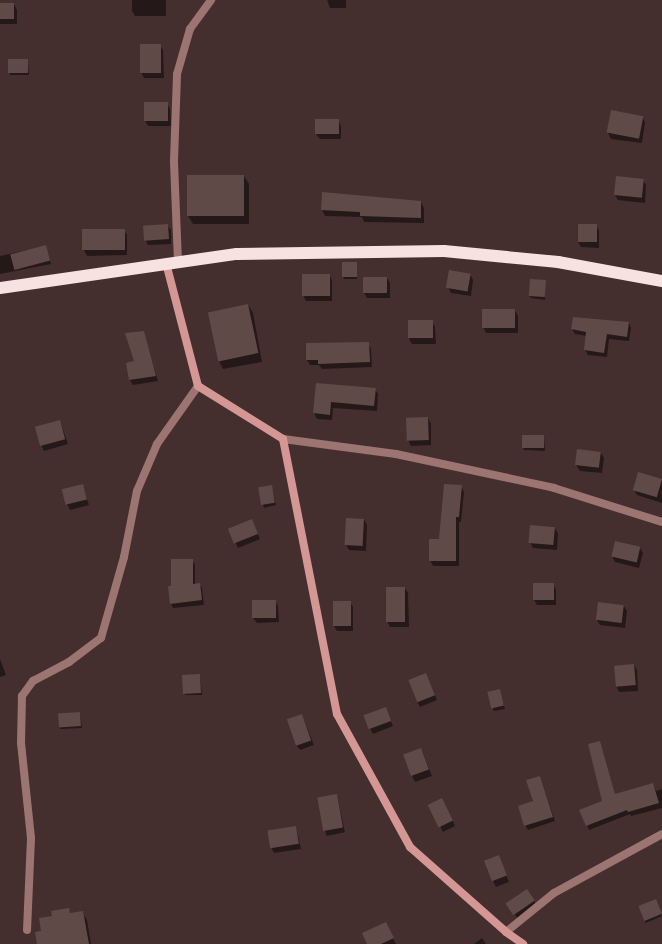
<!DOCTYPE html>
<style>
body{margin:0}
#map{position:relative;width:662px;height:944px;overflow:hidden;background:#442f2e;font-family:Helvetica,sans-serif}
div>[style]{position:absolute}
.shadow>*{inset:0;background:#0007;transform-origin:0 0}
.building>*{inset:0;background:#604a48;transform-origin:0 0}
.street>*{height:8px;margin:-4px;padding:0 4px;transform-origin:4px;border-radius:4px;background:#9c7472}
.secondary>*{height:8px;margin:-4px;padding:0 4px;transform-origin:4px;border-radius:4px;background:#d59794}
.highway>*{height:12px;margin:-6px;padding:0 6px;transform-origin:6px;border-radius:6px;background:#f6e2e0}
span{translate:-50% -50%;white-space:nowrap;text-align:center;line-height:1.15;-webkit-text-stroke:3.5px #392524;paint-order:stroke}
</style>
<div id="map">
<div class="shadow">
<i style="clip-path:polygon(132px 0,166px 0,166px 16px,135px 16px,132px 11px)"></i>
<i style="clip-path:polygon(327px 0,346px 0,346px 8px,330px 8px)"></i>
<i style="clip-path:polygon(0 4px,14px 4px,17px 10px,17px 24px,0 24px)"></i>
<i style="clip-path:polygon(160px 45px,163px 50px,164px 78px,144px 78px,141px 72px)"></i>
<i style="clip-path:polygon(28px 60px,29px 75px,10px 75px,9px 72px)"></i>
<i style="clip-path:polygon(145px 103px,167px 103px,170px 109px,171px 126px,148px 126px,145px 121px)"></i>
<i style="clip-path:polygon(612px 112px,642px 116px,645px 122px,642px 143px,611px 139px,608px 133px)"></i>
<i style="clip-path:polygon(338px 120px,341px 126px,341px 139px,320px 139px,316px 134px)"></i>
<i style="clip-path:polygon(244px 176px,249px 184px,249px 224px,193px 224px,188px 216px)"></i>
<i style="clip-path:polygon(643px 180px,646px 185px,645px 203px,618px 200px,615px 195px)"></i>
<i style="clip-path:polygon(323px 194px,421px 202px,424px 208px,424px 223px,364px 222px,362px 217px,325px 216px,322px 210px)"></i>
<i style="clip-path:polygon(167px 225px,171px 230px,171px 244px,148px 245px,145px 239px)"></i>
<i style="clip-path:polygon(596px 225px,599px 231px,599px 248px,581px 247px,578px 242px)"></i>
<i style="clip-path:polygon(83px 230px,124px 230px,127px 235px,127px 255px,87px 256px,84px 250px)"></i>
<i style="clip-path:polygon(46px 246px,51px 264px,0 274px,0 256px)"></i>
<i style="clip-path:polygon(356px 263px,357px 279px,344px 279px,343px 277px)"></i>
<i style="clip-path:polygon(329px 274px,332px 280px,332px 301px,306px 301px,303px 295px)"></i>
<i style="clip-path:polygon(470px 274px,473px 280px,471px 296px,451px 293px,448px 287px)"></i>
<i style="clip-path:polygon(387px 278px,390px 283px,390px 298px,367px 298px,364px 293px)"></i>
<i style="clip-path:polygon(545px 281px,545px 300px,531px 298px,529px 296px)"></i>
<i style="clip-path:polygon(248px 305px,253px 313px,262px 362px,223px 369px,219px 361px,209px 313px)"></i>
<i style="clip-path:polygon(515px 310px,518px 316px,518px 333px,486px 333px,483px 327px)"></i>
<i style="clip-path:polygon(573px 318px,629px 323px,631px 328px,629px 341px,609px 339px,607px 357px,588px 355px,585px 350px,587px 336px,575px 334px,572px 329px)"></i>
<i style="clip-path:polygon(432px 321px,435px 327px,436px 344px,412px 344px,409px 339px)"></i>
<i style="clip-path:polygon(143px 332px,158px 381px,133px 385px,130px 380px)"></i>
<i style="clip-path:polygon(368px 343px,371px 349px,372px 367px,322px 369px,319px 365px,310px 365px,307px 360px)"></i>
<i style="clip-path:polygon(317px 384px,375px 389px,378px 394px,377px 411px,333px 408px,332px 420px,317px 419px,314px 413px)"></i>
<i style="clip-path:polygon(428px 418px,431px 424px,431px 445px,411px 446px,408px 440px)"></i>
<i style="clip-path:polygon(60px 421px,68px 444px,44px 451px,41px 445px)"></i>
<i style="clip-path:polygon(544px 436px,545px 451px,524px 450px,523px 448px)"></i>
<i style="clip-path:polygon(578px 450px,601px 453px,604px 458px,602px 473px,580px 471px,576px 465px)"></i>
<i style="clip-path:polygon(639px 474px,662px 480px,662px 503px,637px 495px,634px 490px)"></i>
<i style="clip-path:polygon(82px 485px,89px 505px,70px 510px,67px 504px)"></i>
<i style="clip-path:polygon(461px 486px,464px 492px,461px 522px,459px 522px,459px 566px,433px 566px,430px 560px)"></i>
<i style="clip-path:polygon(272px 488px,276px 505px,264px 508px,263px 505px)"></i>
<i style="clip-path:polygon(364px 519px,367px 525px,366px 551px,349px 550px,346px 545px)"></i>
<i style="clip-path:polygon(254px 526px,260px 539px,238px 548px,229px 529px)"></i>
<i style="clip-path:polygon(555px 528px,558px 534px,557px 550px,533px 548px,530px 542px)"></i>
<i style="clip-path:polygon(615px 542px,640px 548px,643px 553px,639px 568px,615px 562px,612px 556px)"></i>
<i style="clip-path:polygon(192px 560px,195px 565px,195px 584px,199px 584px,202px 588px,204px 605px,173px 608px,171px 604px,172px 587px)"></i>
<i style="clip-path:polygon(553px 584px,556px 590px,556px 605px,537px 605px,534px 600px)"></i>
<i style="clip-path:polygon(405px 588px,408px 593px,409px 627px,390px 627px,387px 621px)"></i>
<i style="clip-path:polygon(275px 601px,278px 606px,279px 622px,257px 623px,253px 618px)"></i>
<i style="clip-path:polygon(334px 602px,350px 602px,353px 607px,353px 631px,337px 631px,334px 626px)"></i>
<i style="clip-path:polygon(624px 606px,627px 611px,625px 628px,600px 625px,597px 620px)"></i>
<i style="clip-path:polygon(0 659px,6px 675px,0 677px)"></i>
<i style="clip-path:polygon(634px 665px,637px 670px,638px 691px,619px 692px,616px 686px)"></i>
<i style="clip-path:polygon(426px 674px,437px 700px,420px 707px,417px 701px)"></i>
<i style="clip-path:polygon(200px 675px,202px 695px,185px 695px,184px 693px)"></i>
<i style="clip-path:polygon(499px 690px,505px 709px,494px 711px,493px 709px)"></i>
<i style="clip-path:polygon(385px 708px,393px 726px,373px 734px,370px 728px)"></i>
<i style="clip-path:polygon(80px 713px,82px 728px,60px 729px,59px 727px)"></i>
<i style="clip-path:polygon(302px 715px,314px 745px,300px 750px,296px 745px)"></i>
<i style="clip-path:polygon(600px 742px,615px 795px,653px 784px,656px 791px,662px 789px,662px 808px,631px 816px,630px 814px,589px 830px,587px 825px,604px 801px)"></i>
<i style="clip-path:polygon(421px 749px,432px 776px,415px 782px,412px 776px)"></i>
<i style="clip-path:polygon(540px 777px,555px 821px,528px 830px,525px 825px)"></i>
<i style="left:337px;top:795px;width:38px;height:19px;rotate:78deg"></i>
<i style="clip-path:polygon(429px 805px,445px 805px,455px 826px,443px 832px)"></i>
<i style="clip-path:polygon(296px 827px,301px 849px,274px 853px,271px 847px)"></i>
<i style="clip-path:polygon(498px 856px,509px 882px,496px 887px,493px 881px)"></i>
<i style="clip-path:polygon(527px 891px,538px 907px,519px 920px,511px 910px)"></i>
<i style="clip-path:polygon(657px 902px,662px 916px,646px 923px,644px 920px)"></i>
<i style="clip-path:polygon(68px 909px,71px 914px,82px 912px,87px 920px,91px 944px,38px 944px,42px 932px,53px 917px)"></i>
<i style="clip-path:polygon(388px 929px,396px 944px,368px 944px)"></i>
<i style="clip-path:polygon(482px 938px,486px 944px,474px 944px)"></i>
</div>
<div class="building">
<i style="left:0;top:3px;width:14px;height:16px"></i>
<i style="left:140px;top:44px;width:21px;height:29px"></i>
<i style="left:8px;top:59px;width:20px;height:14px"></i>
<i style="left:144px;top:102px;width:24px;height:19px"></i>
<i style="left:611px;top:110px;width:33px;height:23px;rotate:11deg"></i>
<i style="left:315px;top:119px;width:24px;height:15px"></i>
<i style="left:187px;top:175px;width:57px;height:41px"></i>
<i style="left:616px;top:176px;width:28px;height:19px;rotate:6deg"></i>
<i style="clip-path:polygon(322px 192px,421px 201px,421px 218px,360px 216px,360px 212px,321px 210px)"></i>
<i style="left:168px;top:224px;width:15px;height:25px;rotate:86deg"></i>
<i style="left:578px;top:224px;width:19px;height:18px"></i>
<i style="left:82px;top:229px;width:43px;height:21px"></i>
<i style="left:46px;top:245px;width:16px;height:37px;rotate:75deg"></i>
<i style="left:342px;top:262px;width:15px;height:15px"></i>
<i style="left:449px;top:270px;width:22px;height:18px;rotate:10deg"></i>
<i style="left:302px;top:274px;width:28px;height:22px"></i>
<i style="left:363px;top:277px;width:24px;height:16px"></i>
<i style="left:530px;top:279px;width:16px;height:17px;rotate:4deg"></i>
<i style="left:248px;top:304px;width:50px;height:41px;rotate:78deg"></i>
<i style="left:482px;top:309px;width:33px;height:19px"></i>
<i style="clip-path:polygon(573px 317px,629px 322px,627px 337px,607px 334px,604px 353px,584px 350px,586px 332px,571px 329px)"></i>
<i style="left:433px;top:320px;width:18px;height:25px;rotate:90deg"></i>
<i style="clip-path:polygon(144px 331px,156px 376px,129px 380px,126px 363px,134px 361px,125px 333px)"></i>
<i style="clip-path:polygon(369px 342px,370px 362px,318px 364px,318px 360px,306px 360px,306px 343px)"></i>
<i style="clip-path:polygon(316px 383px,376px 388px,374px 406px,331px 402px,330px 415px,313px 413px)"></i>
<i style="left:428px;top:417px;width:23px;height:22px;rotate:88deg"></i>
<i style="left:60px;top:420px;width:20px;height:26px;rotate:75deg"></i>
<i style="left:522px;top:435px;width:22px;height:13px"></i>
<i style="left:577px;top:449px;width:24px;height:16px;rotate:7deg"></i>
<i style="left:638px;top:472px;width:25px;height:19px;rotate:16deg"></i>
<i style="left:83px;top:484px;width:16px;height:22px;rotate:76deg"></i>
<i style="clip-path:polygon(444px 484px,462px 485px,459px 517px,456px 517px,456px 561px,429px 561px,429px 539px,439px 539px)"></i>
<i style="left:272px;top:485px;width:18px;height:14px;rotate:81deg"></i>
<i style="left:346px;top:518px;width:18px;height:27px;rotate:3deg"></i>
<i style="left:252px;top:519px;width:16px;height:26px;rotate:68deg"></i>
<i style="left:530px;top:525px;width:25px;height:18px;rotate:5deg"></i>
<i style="left:615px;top:541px;width:26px;height:16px;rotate:13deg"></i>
<i style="clip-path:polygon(171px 559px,193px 559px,193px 584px,200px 583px,202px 600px,170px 604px,168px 586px,171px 586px)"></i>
<i style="left:533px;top:583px;width:21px;height:17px"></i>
<i style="left:386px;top:587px;width:19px;height:35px"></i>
<i style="left:252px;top:600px;width:24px;height:18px"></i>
<i style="left:333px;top:601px;width:18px;height:25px"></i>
<i style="left:598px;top:602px;width:26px;height:18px;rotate:7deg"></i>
<i style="left:634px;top:664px;width:21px;height:20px;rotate:85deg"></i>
<i style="left:426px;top:673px;width:24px;height:19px;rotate:68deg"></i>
<i style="left:200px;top:674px;width:19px;height:18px;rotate:87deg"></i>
<i style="left:500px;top:689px;width:17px;height:13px;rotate:77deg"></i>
<i style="left:386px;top:707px;width:15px;height:24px;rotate:70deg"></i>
<i style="left:80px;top:712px;width:14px;height:22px;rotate:86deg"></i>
<i style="left:302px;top:714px;width:28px;height:16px;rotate:71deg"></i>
<i style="clip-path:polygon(600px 741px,615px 794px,653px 783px,659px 803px,628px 812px,627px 810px,586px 826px,579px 810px,602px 801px,588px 744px)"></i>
<i style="left:421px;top:748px;width:23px;height:19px;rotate:70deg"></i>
<i style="clip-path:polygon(540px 776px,553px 817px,524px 826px,518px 806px,533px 801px,526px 780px)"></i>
<i style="left:337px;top:794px;width:34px;height:20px;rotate:80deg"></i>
<i style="left:442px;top:798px;width:25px;height:16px;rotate:64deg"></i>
<i style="left:296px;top:826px;width:18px;height:29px;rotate:81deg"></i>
<i style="left:499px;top:855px;width:22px;height:16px;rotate:69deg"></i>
<i style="left:527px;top:889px;width:14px;height:26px;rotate:56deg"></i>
<i style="left:656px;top:899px;width:16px;height:19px;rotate:68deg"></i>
<i style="clip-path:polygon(69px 908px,70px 913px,83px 911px,89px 944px,37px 944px,35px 932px,41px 931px,39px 918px,52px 916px,51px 911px)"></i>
<i style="clip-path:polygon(386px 922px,394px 938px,381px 944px,367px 944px,362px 933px)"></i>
</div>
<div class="street">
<i style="left:178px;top:262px;width:101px;rotate:-92.3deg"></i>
<i style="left:174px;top:161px;width:87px;rotate:-88deg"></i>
<i style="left:177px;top:74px;width:47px;rotate:-73.9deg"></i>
<i style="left:190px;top:29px;width:36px;rotate:-54deg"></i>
<i style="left:283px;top:439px;width:114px;rotate:7.6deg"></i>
<i style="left:396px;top:454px;width:162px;rotate:12.1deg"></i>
<i style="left:554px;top:488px;width:113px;rotate:17.5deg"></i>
<i style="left:27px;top:930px;width:92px;rotate:-87.5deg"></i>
<i style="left:31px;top:838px;width:96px;rotate:-96deg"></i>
<i style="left:21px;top:743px;width:47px;rotate:-88.8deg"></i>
<i style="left:22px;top:696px;width:19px;rotate:-54deg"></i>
<i style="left:33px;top:681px;width:41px;rotate:-27.8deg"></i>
<i style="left:69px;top:662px;width:40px;rotate:-37deg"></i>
<i style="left:101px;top:638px;width:84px;rotate:-74.1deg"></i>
<i style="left:124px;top:557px;width:67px;rotate:-78.9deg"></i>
<i style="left:137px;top:491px;width:51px;rotate:-66.9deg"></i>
<i style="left:157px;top:444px;width:71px;rotate:-54.7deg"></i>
<i style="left:506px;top:932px;width:62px;rotate:-39.1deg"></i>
<i style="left:554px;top:893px;width:123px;rotate:-28.6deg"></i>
</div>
<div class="secondary">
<i style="left:166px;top:263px;width:127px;rotate:75.4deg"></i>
<i style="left:198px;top:386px;width:100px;rotate:31.9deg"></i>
<i style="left:283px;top:439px;width:280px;rotate:78.9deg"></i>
<i style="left:337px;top:714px;width:152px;rotate:61.2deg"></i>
<i style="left:410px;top:847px;width:128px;rotate:41.5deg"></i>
<i style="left:506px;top:932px;width:21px;rotate:35deg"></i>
</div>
<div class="highway">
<i style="left:0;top:288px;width:239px;rotate:-8.2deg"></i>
<i style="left:237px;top:254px;width:207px;rotate:-0.8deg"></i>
<i style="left:444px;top:251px;width:115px;rotate:5.5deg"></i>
<i style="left:558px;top:262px;width:106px;rotate:10.4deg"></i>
</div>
</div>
